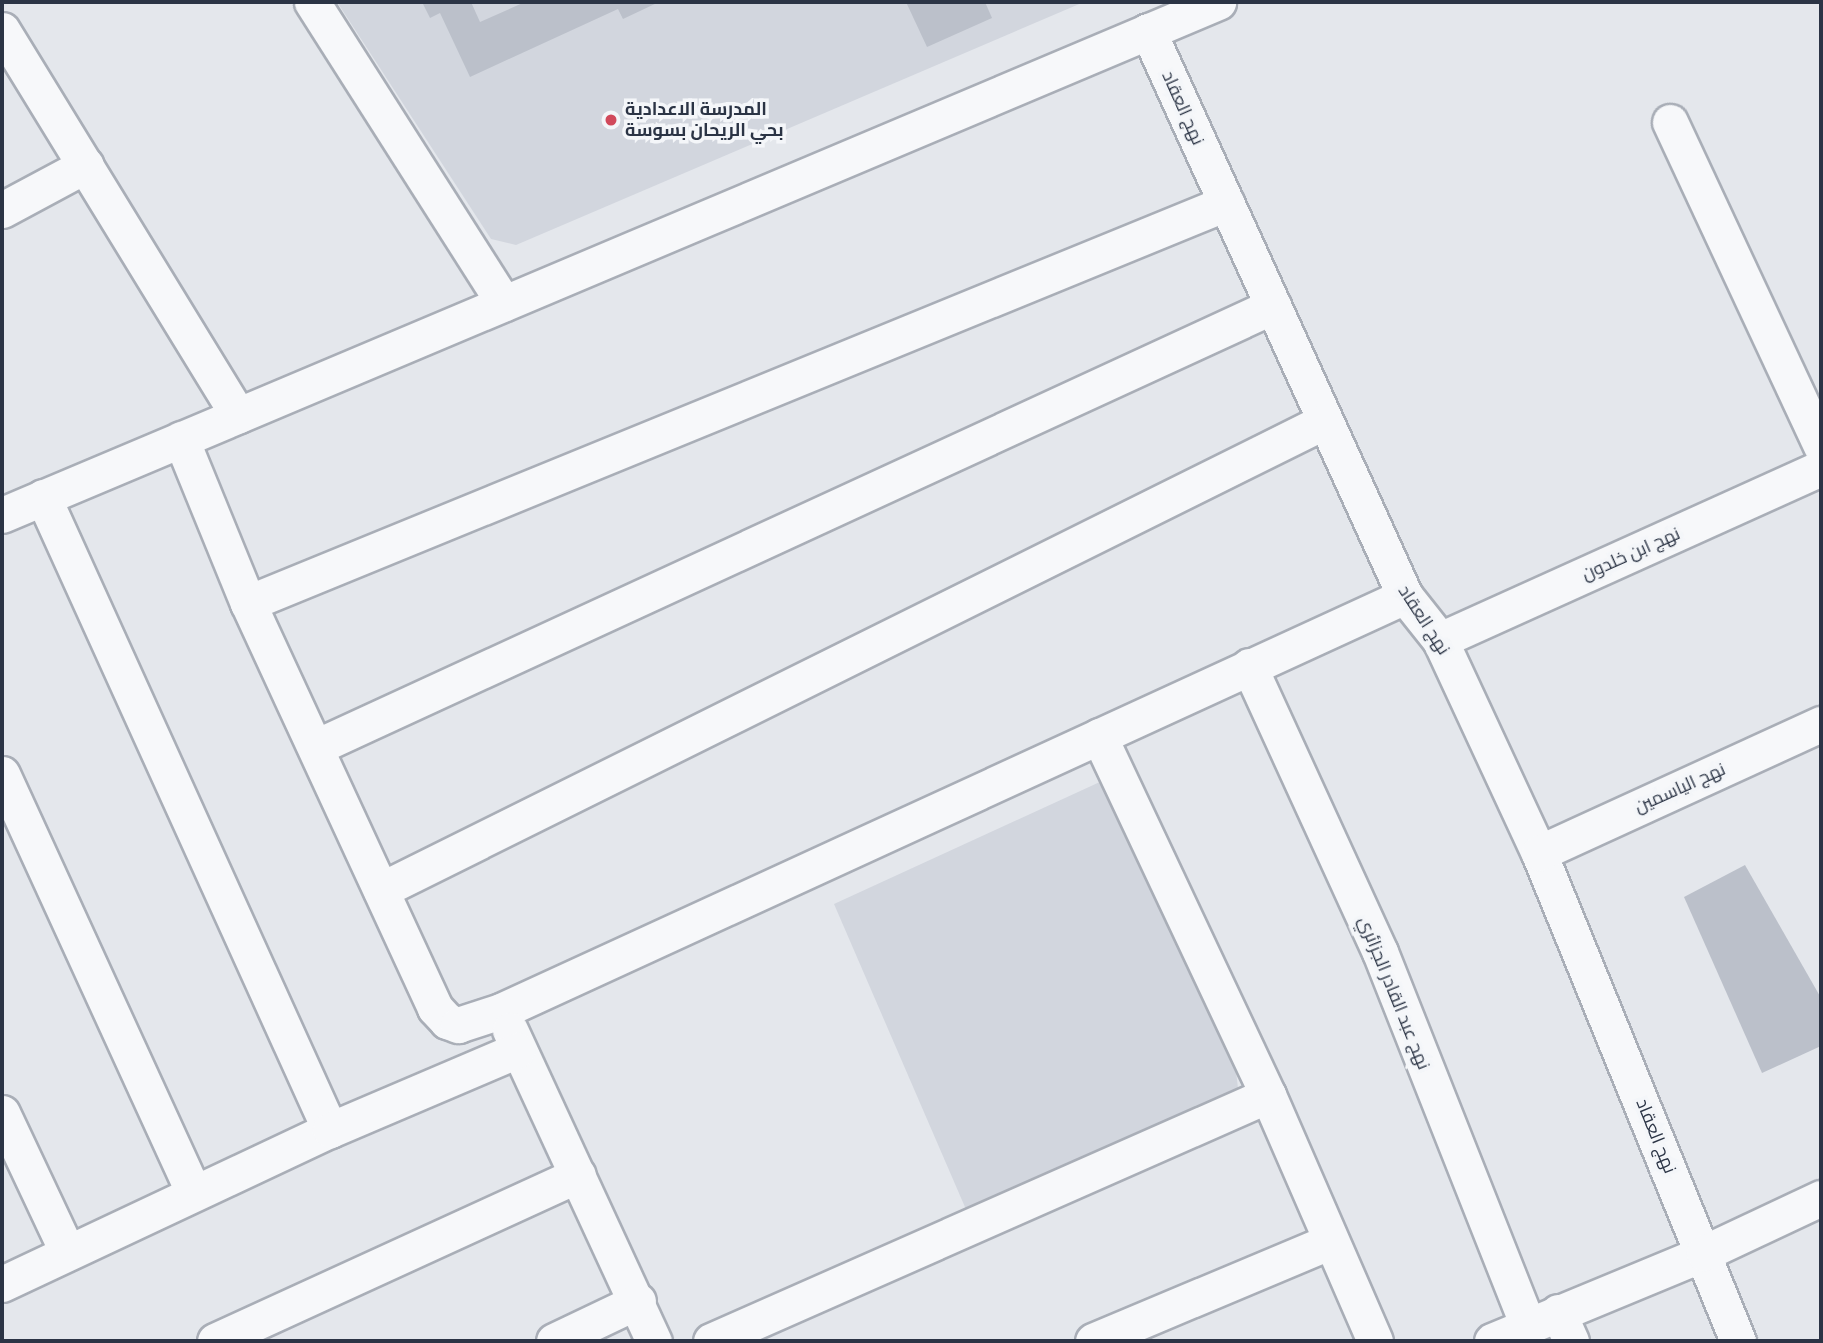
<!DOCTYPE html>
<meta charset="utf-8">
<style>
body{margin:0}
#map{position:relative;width:1823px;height:1343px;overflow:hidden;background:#e4e7ec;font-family:"Roboto Condensed",Cairo,sans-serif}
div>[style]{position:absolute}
.built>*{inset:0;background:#d2d6de}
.building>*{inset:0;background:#bbc0ca}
.roads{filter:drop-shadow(2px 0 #a9aeb7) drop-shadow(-2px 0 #a9aeb7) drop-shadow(0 2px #a9aeb7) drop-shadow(0 -2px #a9aeb7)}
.minor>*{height:35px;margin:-17.5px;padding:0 17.5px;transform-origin:17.5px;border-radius:17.5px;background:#f7f8fa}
.dots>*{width:19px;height:19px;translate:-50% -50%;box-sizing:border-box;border:4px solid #f4f6f9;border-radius:50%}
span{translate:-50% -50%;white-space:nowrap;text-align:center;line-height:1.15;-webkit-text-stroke:7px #f4f6f9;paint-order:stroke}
.street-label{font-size:18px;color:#2b3445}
.poi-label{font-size:18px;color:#2b3445;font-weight:700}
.left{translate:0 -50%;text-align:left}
.frame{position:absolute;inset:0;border:4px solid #2b3445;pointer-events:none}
</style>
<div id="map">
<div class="built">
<i style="clip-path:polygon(337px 2px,1084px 2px,516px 245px,491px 239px)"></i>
<i style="clip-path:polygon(1102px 781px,1235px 1063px,1238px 1088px,1223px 1102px,968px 1214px,834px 904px)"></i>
</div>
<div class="building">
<i style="clip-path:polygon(422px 2px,471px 2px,480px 22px,525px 2px,659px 2px,623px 19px,618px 9px,470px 77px,440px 13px,430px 18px)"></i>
<i style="clip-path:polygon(906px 2px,985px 2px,992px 18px,927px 47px)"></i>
<i style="clip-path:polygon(1745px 865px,1821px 998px,1821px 1046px,1762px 1073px,1684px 897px)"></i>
</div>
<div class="roads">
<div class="minor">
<i style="left:312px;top:2px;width:357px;rotate:57.5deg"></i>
<i style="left:2px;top:30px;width:452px;rotate:58.5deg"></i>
<i style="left:1148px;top:31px;width:621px;rotate:65.54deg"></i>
<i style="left:1405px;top:596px;width:56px;rotate:51.5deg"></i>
<i style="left:1440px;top:640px;width:235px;rotate:65.1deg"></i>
<i style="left:1539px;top:853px;width:527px;rotate:67.82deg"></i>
<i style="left:1670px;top:122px;width:357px;rotate:65deg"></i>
<i style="left:2px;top:210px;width:95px;rotate:-28.2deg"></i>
<i style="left:181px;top:439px;width:177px;rotate:67.8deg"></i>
<i style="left:248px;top:603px;width:446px;rotate:65.2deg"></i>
<i style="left:435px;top:1008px;width:18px;rotate:47deg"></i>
<i style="left:447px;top:1021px;width:12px;rotate:20deg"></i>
<i style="left:458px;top:1025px;width:45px;rotate:-18deg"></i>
<i style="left:501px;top:1011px;width:995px;rotate:-24.66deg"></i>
<i style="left:43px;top:497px;width:695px;rotate:65.61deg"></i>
<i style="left:2px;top:515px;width:1320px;rotate:-22.87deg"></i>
<i style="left:248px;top:603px;width:1057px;rotate:-22.24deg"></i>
<i style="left:1440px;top:640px;width:418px;rotate:-24.3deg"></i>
<i style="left:1249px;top:666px;width:315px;rotate:65.4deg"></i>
<i style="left:1380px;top:952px;width:402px;rotate:68.4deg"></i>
<i style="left:1099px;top:736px;width:397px;rotate:64.8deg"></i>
<i style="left:1268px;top:1095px;width:268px;rotate:66.5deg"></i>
<i style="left:316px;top:747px;width:1054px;rotate:-24.74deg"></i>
<i style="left:2px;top:774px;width:461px;rotate:65.4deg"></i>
<i style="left:1539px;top:853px;width:310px;rotate:-24.6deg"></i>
<i style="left:381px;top:890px;width:1054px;rotate:-26.42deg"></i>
<i style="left:510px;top:1030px;width:343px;rotate:65.2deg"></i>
<i style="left:2px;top:1113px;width:153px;rotate:64.8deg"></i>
<i style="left:2px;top:1284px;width:362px;rotate:-25.2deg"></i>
<i style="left:330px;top:1130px;width:204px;rotate:-23.1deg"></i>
<i style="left:1558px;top:1312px;width:32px;rotate:66deg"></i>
<i style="left:215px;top:1341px;width:399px;rotate:-24.6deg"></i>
<i style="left:554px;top:1341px;width:93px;rotate:-25.5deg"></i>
<i style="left:711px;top:1341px;width:609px;rotate:-23.83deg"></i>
<i style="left:1093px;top:1341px;width:258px;rotate:-22.8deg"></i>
<i style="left:1492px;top:1341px;width:230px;rotate:-22.5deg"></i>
<i style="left:1704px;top:1253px;width:129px;rotate:-25.2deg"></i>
</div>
</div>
<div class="dots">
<i style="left:611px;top:120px;background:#d1495b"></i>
</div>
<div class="street-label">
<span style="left:1183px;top:108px;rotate:66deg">نهج العقاد</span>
<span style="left:1631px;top:554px;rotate:-24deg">نهج ابن خلدون</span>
<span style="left:1424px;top:620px;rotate:57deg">نهج العقاد</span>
<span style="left:1680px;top:788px;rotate:-24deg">نهج الياسمين</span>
<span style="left:1394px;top:993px;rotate:68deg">نهج عبد القادر الجزائري</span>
<span style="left:1656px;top:1136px;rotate:68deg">نهج العقاد</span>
</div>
<div class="poi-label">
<span class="left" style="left:625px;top:120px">المدرسة الاعدادية<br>بحي الريحان بسوسة</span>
</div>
<div class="frame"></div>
</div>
